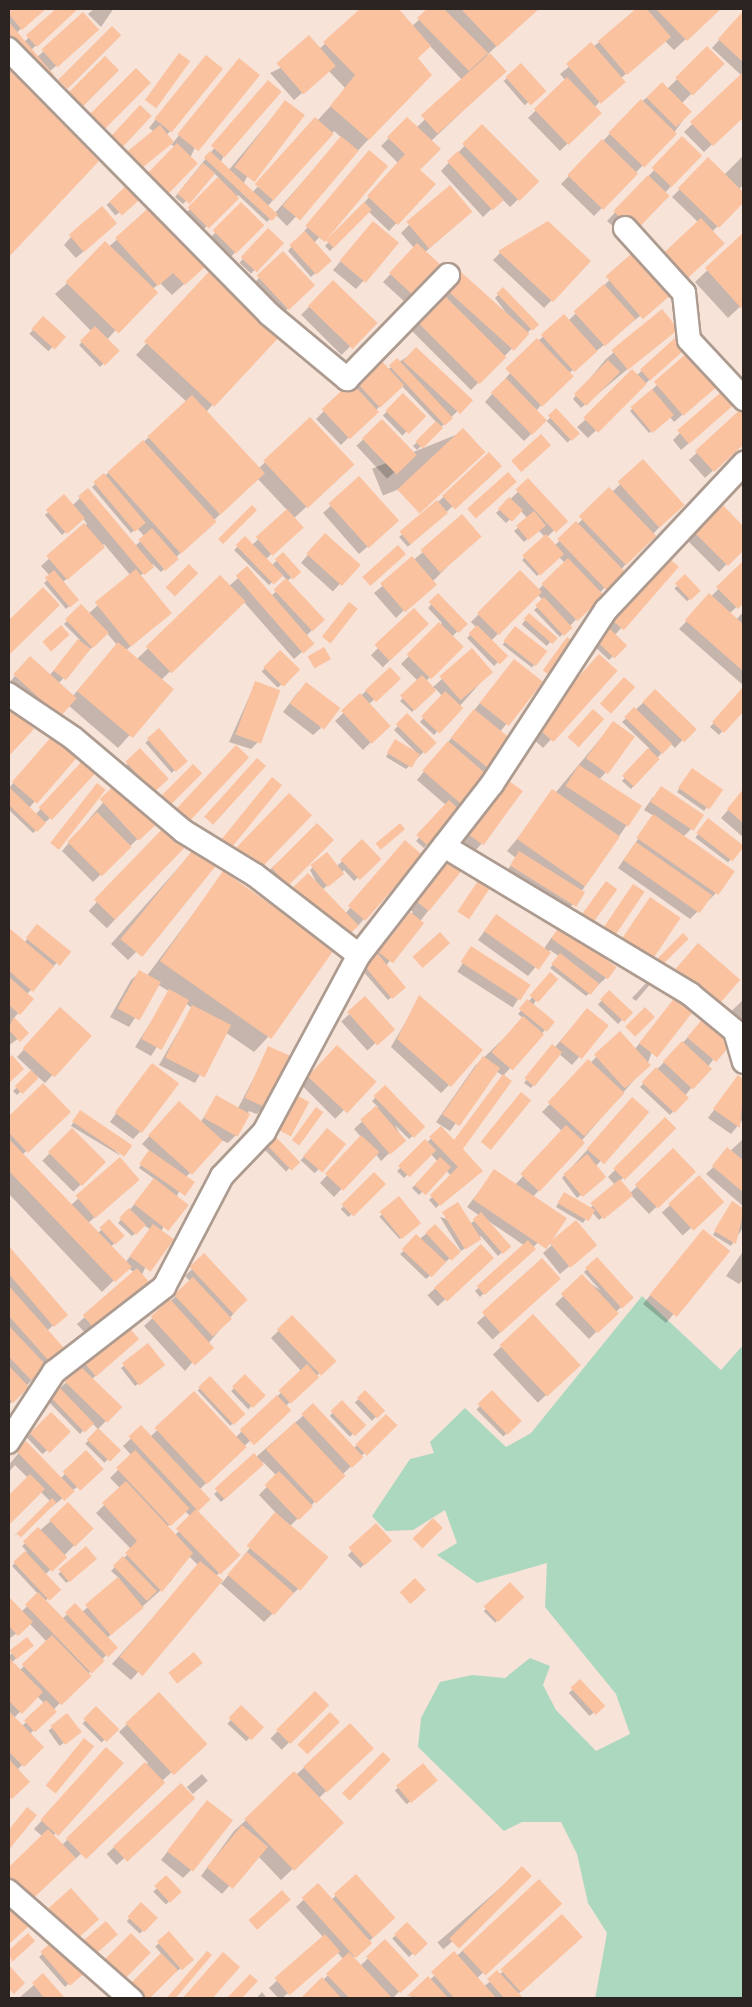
<!DOCTYPE html>
<style>
body{margin:0}
#map{position:relative;width:752px;height:2007px;overflow:hidden;background:#f7e3d8;font-family:Lato,sans-serif}
div>[style]{position:absolute}
.green>*{inset:0;background:#add8c0}
.shadow>*{inset:0;background:#0003;transform-origin:0 0}
.building>*{inset:0;background:#fbc2a0;transform-origin:0 0}
.roads{filter:drop-shadow(2px 0 #ad9b90) drop-shadow(-2px 0 #ad9b90) drop-shadow(0 2px #ad9b90) drop-shadow(0 -2px #ad9b90)}
.minor>*{height:22px;margin:-11px;padding:0 11px;transform-origin:11px;border-radius:11px;background:#fff}
span{translate:-50% -50%;white-space:nowrap;text-align:center;line-height:1.15;-webkit-text-stroke:9px #f7e3d8;paint-order:stroke}
.frame{position:absolute;inset:0;border:10px solid #2b2420;pointer-events:none}
</style>
<div id="map">
<div class="green">
<i style="clip-path:polygon(642px 1296px,721px 1370px,744px 1344px,744px 1999px,595px 1999px,607px 1933px,588px 1903px,577px 1854px,561px 1822px,522px 1822px,504px 1831px,418px 1747px,421px 1718px,440px 1682px,472px 1675px,505px 1678px,530px 1658px,550px 1666px,543px 1685px,556px 1710px,596px 1751px,630px 1734px,616px 1694px,545px 1607px,547px 1563px,477px 1583px,437px 1555px,457px 1543px,445px 1510px,413px 1530px,386px 1531px,372px 1516px,410px 1459px,434px 1453px,430px 1442px,465px 1408px,506px 1447px,531px 1433px)"></i>
</div>
<div class="shadow">
<i style="clip-path:polygon(18px 8px,44px 8px,15px 34px,23px 43px,60px 8px,76px 8px,30px 51px,36px 58px,83px 16px,88px 38px,49px 72px,8px 44px,8px 17px)"></i>
<i style="clip-path:polygon(95px 8px,114px 8px,101px 27px,88px 14px)"></i>
<i style="clip-path:polygon(evenodd,365px 8px,394px 8px,411px 27px,432px 8px,537px 8px,487px 55px,504px 72px,430px 142px,417px 170px,432px 185px,389px 231px,368px 211px,330px 251px,325px 246px,399px 164px,381px 146px,407px 120px,416px 128px,464px 82px,429px 45px,416px 59px,429px 75px,287px 226px,275px 214px,267px 222px,238px 195px,199px 234px,182px 217px,220px 179px,213px 172px,183px 204px,175px 197px,260px 91px,220px 163px,228px 171px,278px 111px,243px 185px,252px 193px,346px 89px,328px 70px,294px 100px,270px 73px,318px 50px,365px 8px,334px 131px,342px 138px,274px 214px,267px 207px,334px 131px)"></i>
<i style="clip-path:polygon(633px 8px,719px 8px,674px 50px,664px 40px,620px 79px,594px 108px,598px 113px,560px 151px,528px 118px,566px 81px,560px 74px,637px 11px)"></i>
<i style="clip-path:polygon(744px 12px,744px 114px,704px 152px,684px 132px,742px 76px,712px 48px)"></i>
<i style="clip-path:polygon(707px 50px,721px 64px,681px 104px,689px 112px,673px 134px,594px 216px,561px 184px,641px 102px,662px 86px,666px 90px)"></i>
<i style="clip-path:polygon(198px 66px,220px 70px,166px 136px,172px 144px,232px 69px,190px 158px,149px 128px)"></i>
<i style="left:521px;top:66px;width:32px;height:23px;rotate:49deg"></i>
<i style="clip-path:polygon(8px 72px,95px 161px,8px 255px)"></i>
<i style="clip-path:polygon(482px 127px,536px 182px,510px 207px,502px 199px,483px 217px,441px 171px)"></i>
<i style="clip-path:polygon(682px 140px,698px 155px,626px 238px,607px 221px)"></i>
<i style="clip-path:polygon(744px 155px,744px 184px,738px 190px,744px 198px,711px 233px,721px 244px,679px 284px,659px 263px,699px 223px,672px 197px,708px 161px,723px 176px)"></i>
<i style="clip-path:polygon(362px 161px,384px 167px,313px 244px,328px 261px,311px 277px,288px 251px)"></i>
<i style="left:126px;top:189px;width:14px;height:25px;rotate:51deg"></i>
<i style="left:241px;top:206px;width:28px;height:47px;rotate:44deg"></i>
<i style="clip-path:polygon(154px 207px,193px 276px,172px 295px,160px 283px,151px 290px,106px 341px,116px 351px,100px 367px,79px 345px,92px 332px,55px 294px)"></i>
<i style="clip-path:polygon(462px 220px,424px 253px,439px 268px,406px 303px,383px 282px,415px 249px,401px 233px,409px 225px)"></i>
<i style="clip-path:polygon(106px 231px,76px 258px,64px 245px,71px 237px)"></i>
<i style="left:268px;top:232px;width:16px;height:42px;rotate:43deg"></i>
<i style="clip-path:polygon(366px 232px,396px 244px,356px 289px,333px 270px)"></i>
<i style="clip-path:polygon(744px 236px,744px 303px,728px 318px,695px 282px)"></i>
<i style="clip-path:polygon(638px 252px,672px 290px,568px 374px,535px 412px,544px 421px,524px 441px,485px 402px,537px 342px,563px 318px,567px 322px)"></i>
<i style="clip-path:polygon(500px 253px,588px 262px,544px 308px,493px 260px)"></i>
<i style="left:283px;top:255px;width:42px;height:45px;rotate:46deg"></i>
<i style="clip-path:polygon(461px 275px,516px 326px,495px 298px,503px 290px,536px 324px,471px 390px,410px 329px,378px 361px,387px 370px,416px 351px,469px 400px,417px 450px,413px 446px,437px 423px,401px 385px,341px 445px,316px 419px)"></i>
<i style="clip-path:polygon(evenodd,206px 278px,284px 328px,205px 413px,258px 469px,310px 420px,339px 477px,293px 519px,300px 527px,265px 560px,271px 566px,283px 555px,298px 572px,286px 582px,322px 620px,306px 636px,312px 643px,294px 659px,243px 601px,160px 681px,170px 690px,118px 748px,68px 705px,51px 723px,8px 684px,30px 659px,49px 676px,80px 640px,64px 624px,81px 607px,88px 614px,131px 576px,104px 544px,62px 583px,76px 600px,66px 609px,44px 583px,51px 577px,41px 566px,87px 524px,82px 517px,62px 535px,45px 515px,64px 498px,72px 506px,80px 498px,134px 547px,145px 537px,137px 528px,131px 533px,92px 487px,188px 403px,136px 355px,206px 278px,257px 478px,288px 511px,251px 546px,245px 540px,234px 550px,269px 585px,281px 574px,288px 581px,271px 596px,247px 570px,228px 587px,220px 578px,136px 660px,125px 651px,161px 620px,139px 577px,153px 564px,161px 572px,257px 478px,206px 278px,106px 632px,117px 645px,72px 697px,58px 684px,106px 632px)"></i>
<i style="left:333px;top:283px;width:57px;height:45px;rotate:45deg"></i>
<i style="clip-path:polygon(661px 312px,667px 336px,581px 408px,573px 399px,606px 359px)"></i>
<i style="left:43px;top:319px;width:26px;height:20px;rotate:43deg"></i>
<i style="clip-path:polygon(675px 342px,682px 349px,588px 438px,577px 427px)"></i>
<i style="clip-path:polygon(687px 356px,706px 394px,674px 422px,669px 416px,649px 433px,630px 411px)"></i>
<i style="left:403px;top:396px;width:28px;height:28px;rotate:46deg"></i>
<i style="clip-path:polygon(728px 409px,681px 450px,673px 440px,680px 433px)"></i>
<i style="clip-path:polygon(744px 410px,744px 442px,705px 478px,689px 460px)"></i>
<i style="left:556px;top:412px;width:30px;height:13px;rotate:46deg"></i>
<i style="left:382px;top:422px;width:45px;height:35px;rotate:47deg"></i>
<i style="left:463px;top:432px;width:29px;height:98px;rotate:68deg"></i>
<i style="left:489px;top:456px;width:13px;height:121px;rotate:48deg"></i>
<i style="clip-path:polygon(643px 463px,673px 512px,560px 637px,534px 610px,544px 601px,537px 594px,490px 642px,504px 656px,494px 666px,467px 638px,477px 628px,471px 622px,520px 573px,537px 591px,565px 563px,558px 556px,537px 576px,522px 560px,546px 538px,538px 530px,524px 542px,514px 531px,528px 519px,520px 510px,506px 523px,496px 513px,528px 482px,564px 521px,546px 538px,554px 546px)"></i>
<i style="clip-path:polygon(359px 480px,388px 529px,359px 554px,323px 513px)"></i>
<i style="clip-path:polygon(716px 502px,744px 531px,744px 546px,719px 572px,682px 535px)"></i>
<i style="left:325px;top:536px;width:43px;height:36px;rotate:42deg"></i>
<i style="clip-path:polygon(478px 536px,396px 618px,374px 593px,423px 552px)"></i>
<i style="clip-path:polygon(744px 563px,744px 600px,729px 614px,736px 620px,744px 611px,744px 686px,679px 629px)"></i>
<i style="clip-path:polygon(675px 567px,614px 636px,624px 645px,609px 660px,592px 644px,602px 625px)"></i>
<i style="left:685px;top:578px;width:18px;height:15px;rotate:45deg"></i>
<i style="clip-path:polygon(438px 597px,464px 624px,451px 638px,460px 647px,425px 682px,432px 688px,472px 652px,490px 672px,434px 735px,420px 722px,443px 697px,435px 688px,412px 712px,400px 701px,419px 682px,401px 664px,442px 623px,428px 608px)"></i>
<i style="left:414px;top:612px;width:17px;height:61px;rotate:45deg"></i>
<i style="left:529px;top:616px;width:33px;height:11px;rotate:41deg"></i>
<i style="left:515px;top:629px;width:37px;height:20px;rotate:38deg"></i>
<i style="left:280px;top:653px;width:23px;height:26px;rotate:45deg"></i>
<i style="clip-path:polygon(507px 670px,540px 682px,499px 733px,484px 776px,424px 848px,416px 841px,447px 806px,417px 780px)"></i>
<i style="clip-path:polygon(614px 671px,543px 748px,528px 734px)"></i>
<i style="clip-path:polygon(397px 679px,368px 705px,387px 726px,363px 750px,335px 721px,366px 691px)"></i>
<i style="clip-path:polygon(255px 684px,258px 742px,251px 749px,229px 742px)"></i>
<i style="clip-path:polygon(744px 690px,744px 707px,719px 735px,710px 727px)"></i>
<i style="clip-path:polygon(298px 692px,321px 728px,313px 735px,283px 712px)"></i>
<i style="clip-path:polygon(655px 692px,693px 729px,675px 748px,670px 743px,631px 789px,622px 781px,650px 749px,622px 722px)"></i>
<i style="clip-path:polygon(407px 717px,433px 743px,406px 769px,386px 757px,393px 745px,417px 753px,394px 730px)"></i>
<i style="left:159px;top:731px;width:40px;height:18px;rotate:49deg"></i>
<i style="clip-path:polygon(606px 732px,606px 772px,598px 781px,639px 807px,566px 914px,504px 875px,516px 858px,507px 851px)"></i>
<i style="clip-path:polygon(45px 748px,73px 758px,28px 809px,35px 815px,85px 761px,50px 818px,33px 833px,8px 809px,8px 789px)"></i>
<i style="left:140px;top:752px;width:37px;height:21px;rotate:46deg"></i>
<i style="clip-path:polygon(689px 775px,707px 807px,704px 811px,677px 792px)"></i>
<i style="clip-path:polygon(118px 785px,154px 823px,93px 882px,62px 851px)"></i>
<i style="clip-path:polygon(498px 789px,482px 843px,475px 851px,460px 840px)"></i>
<i style="clip-path:polygon(744px 792px,744px 838px,721px 818px)"></i>
<i style="clip-path:polygon(653px 797px,691px 829px,682px 838px,716px 893px,690px 919px,618px 868px,654px 816px,644px 810px)"></i>
<i style="left:708px;top:821px;width:41px;height:21px;rotate:37deg"></i>
<i style="left:317px;top:826px;width:19px;height:72px;rotate:47deg"></i>
<i style="left:167px;top:827px;width:25px;height:115px;rotate:43deg"></i>
<i style="clip-path:polygon(362px 842px,377px 859px,354px 881px,344px 870px,322px 890px,345px 914px,398px 851px,419px 855px,357px 927px,287px 898px,308px 877px,320px 889px,310px 870px,326px 856px,336px 867px)"></i>
<i style="clip-path:polygon(188px 857px,136px 952px,128px 960px,111px 944px)"></i>
<i style="clip-path:polygon(439px 865px,461px 868px,385px 967px,403px 987px,388px 1000px,362px 970px,413px 912px,407px 907px)"></i>
<i style="clip-path:polygon(223px 874px,268px 1037px,254px 1052px,225px 1032px,195px 1083px,159px 1065px,192px 1008px,185px 1003px,151px 1056px,135px 1047px,170px 992px,157px 984px,129px 1027px,110px 1017px,131px 980px,139px 973px,146px 977px)"></i>
<i style="clip-path:polygon(489px 925px,543px 950px,552px 937px,607px 977px,586px 996px,550px 968px,560px 957px,550px 950px,528px 976px,478px 940px)"></i>
<i style="clip-path:polygon(37px 928px,67px 952px,26px 995px,31px 999px,13px 1019px,26px 1033px,8px 1046px,8px 931px,23px 944px)"></i>
<i style="left:472px;top:949px;width:66px;height:27px;rotate:33deg"></i>
<i style="clip-path:polygon(550px 976px,532px 1007px,545px 1030px,503px 1076px,495px 1070px,450px 1131px,436px 1122px,475px 1066px,524px 1019px,518px 1014px)"></i>
<i style="clip-path:polygon(649px 980px,652px 982px,636px 1001px,632px 998px)"></i>
<i style="left:609px;top:993px;width:28px;height:16px;rotate:44deg"></i>
<i style="clip-path:polygon(419px 999px,449px 1085px,441px 1093px,391px 1047px)"></i>
<i style="clip-path:polygon(744px 999px,744px 1035px,723px 1019px)"></i>
<i style="left:365px;top:1000px;width:39px;height:32px;rotate:48deg"></i>
<i style="clip-path:polygon(669px 1007px,647px 1065px,532px 1198px,563px 1219px,480px 1297px,475px 1291px,525px 1246px,487px 1220px,508px 1247px,498px 1256px,481px 1236px,461px 1251px,440px 1217px,469px 1225px,480px 1216px,467px 1207px,494px 1172px,514px 1186px,563px 1132px,542px 1112px,619px 1034px,634px 1050px)"></i>
<i style="clip-path:polygon(60px 1010px,89px 1036px,45px 1083px,37px 1076px,17px 1095px,13px 1091px,33px 1072px,17px 1057px)"></i>
<i style="clip-path:polygon(580px 1018px,606px 1026px,572px 1065px,558px 1053px,531px 1088px,524px 1083px)"></i>
<i style="clip-path:polygon(698px 1027px,713px 1060px,670px 1115px,640px 1087px)"></i>
<i style="left:338px;top:1048px;width:48px;height:52px;rotate:45deg"></i>
<i style="clip-path:polygon(269px 1049px,264px 1107px,257px 1114px,249px 1111px,236px 1135px,228px 1143px,221px 1140px,185px 1178px,141px 1277px,146px 1282px,86px 1334px,77px 1324px,135px 1273px,127px 1267px,102px 1292px,8px 1193px,8px 1121px,43px 1087px,67px 1112px,21px 1156px,70px 1206px,120px 1161px,129px 1187px,87px 1224px,97px 1234px,109px 1223px,121px 1236px,110px 1248px,125px 1263px,151px 1230px,144px 1225px,132px 1236px,118px 1223px,156px 1180px,139px 1168px,151px 1152px,142px 1144px,179px 1104px,200px 1123px,216px 1099px,237px 1110px)"></i>
<i style="clip-path:polygon(144px 1074px,140px 1132px,133px 1139px,110px 1122px)"></i>
<i style="clip-path:polygon(738px 1078px,744px 1083px,744px 1118px,731px 1134px,708px 1118px)"></i>
<i style="clip-path:polygon(385px 1088px,422px 1127px,409px 1139px,395px 1125px,403px 1140px,381px 1161px,375px 1153px,334px 1197px,320px 1183px,362px 1138px,354px 1129px,378px 1107px,372px 1101px)"></i>
<i style="clip-path:polygon(632px 1100px,646px 1112px,595px 1167px,603px 1177px,577px 1198px,562px 1178px)"></i>
<i style="clip-path:polygon(78px 1116px,121px 1156px,71px 1126px)"></i>
<i style="clip-path:polygon(665px 1120px,672px 1128px,619px 1182px,629px 1194px,673px 1152px,692px 1172px,649px 1214px,630px 1194px,599px 1220px,591px 1211px,583px 1223px,556px 1207px,561px 1198px,589px 1209px,616px 1186px,608px 1177px)"></i>
<i style="clip-path:polygon(441px 1129px,459px 1149px,459px 1184px,436px 1208px,429px 1200px,452px 1177px,445px 1169px,419px 1195px,412px 1188px,438px 1162px,430px 1153px,404px 1178px,397px 1171px)"></i>
<i style="left:72px;top:1131px;width:44px;height:42px;rotate:45deg"></i>
<i style="left:328px;top:1131px;width:19px;height:40px;rotate:43deg"></i>
<i style="left:271px;top:1136px;width:36px;height:14px;rotate:46deg"></i>
<i style="clip-path:polygon(744px 1138px,744px 1207px,706px 1174px)"></i>
<i style="left:374px;top:1176px;width:11px;height:47px;rotate:45deg"></i>
<i style="left:699px;top:1179px;width:31px;height:50px;rotate:48deg"></i>
<i style="left:398px;top:1200px;width:30px;height:25px;rotate:48deg"></i>
<i style="clip-path:polygon(732px 1204px,744px 1211px,744px 1226px,731px 1246px,713px 1235px)"></i>
<i style="clip-path:polygon(575px 1224px,586px 1252px,560px 1274px,543px 1253px)"></i>
<i style="clip-path:polygon(435px 1227px,457px 1252px,426px 1279px,400px 1254px)"></i>
<i style="clip-path:polygon(696px 1240px,727px 1251px,666px 1323px,643px 1304px)"></i>
<i style="left:481px;top:1247px;width:15px;height:72px;rotate:48deg"></i>
<i style="clip-path:polygon(8px 1249px,64px 1315px,46px 1332px,61px 1348px,8px 1406px)"></i>
<i style="clip-path:polygon(744px 1250px,744px 1279px,739px 1284px,726px 1276px)"></i>
<i style="clip-path:polygon(204px 1257px,245px 1300px,185px 1371px,144px 1326px,191px 1282px,185px 1276px)"></i>
<i style="clip-path:polygon(596px 1261px,630px 1298px,589px 1339px,555px 1304px,582px 1278px,600px 1290px,584px 1272px)"></i>
<i style="left:542px;top:1262px;width:23px;height:89px;rotate:47deg"></i>
<i style="left:533px;top:1317px;width:66px;height:55px;rotate:47deg"></i>
<i style="clip-path:polygon(evenodd,292px 1318px,332px 1361px,199px 1490px,207px 1499px,195px 1512px,238px 1554px,215px 1577px,222px 1583px,277px 1514px,259px 1495px,277px 1476px,263px 1462px,221px 1502px,214px 1494px,313px 1407px,353px 1449px,386px 1417px,393px 1425px,289px 1527px,298px 1589px,264px 1622px,218px 1581px,131px 1680px,112px 1664px,199px 1566px,188px 1555px,171px 1581px,106px 1639px,114px 1647px,29px 1735px,40px 1747px,16px 1771px,27px 1782px,8px 1800px,8px 1657px,27px 1640px,31px 1645px,10px 1664px,19px 1671px,48px 1643px,29px 1623px,8px 1640px,8px 1600px,20px 1613px,39px 1595px,12px 1566px,27px 1552px,22px 1546px,68px 1506px,90px 1529px,44px 1576px,57px 1590px,44px 1602px,61px 1620px,75px 1607px,81px 1613px,120px 1579px,111px 1571px,132px 1550px,96px 1513px,121px 1489px,110px 1478px,132px 1456px,123px 1446px,141px 1429px,149px 1438px,194px 1395px,235px 1438px,302px 1372px,271px 1338px,292px 1318px,184px 1510px,192px 1518px,174px 1536px,166px 1528px,184px 1510px,292px 1318px,36px 1695px,45px 1704px,21px 1727px,13px 1719px,36px 1695px)"></i>
<i style="clip-path:polygon(126px 1327px,128px 1347px,91px 1380px,120px 1407px,98px 1429px,91px 1422px,80px 1434px,47px 1400px)"></i>
<i style="clip-path:polygon(148px 1347px,159px 1368px,135px 1386px,121px 1368px)"></i>
<i style="left:245px;top:1378px;width:25px;height:19px;rotate:47deg"></i>
<i style="left:210px;top:1379px;width:48px;height:17px;rotate:47deg"></i>
<i style="left:365px;top:1393px;width:25px;height:14px;rotate:47deg"></i>
<i style="left:492px;top:1394px;width:38px;height:22px;rotate:45deg"></i>
<i style="left:342px;top:1404px;width:29px;height:17px;rotate:46deg"></i>
<i style="left:51px;top:1415px;width:23px;height:33px;rotate:47deg"></i>
<i style="left:98px;top:1431px;width:27px;height:18px;rotate:45deg"></i>
<i style="clip-path:polygon(26px 1444px,60px 1479px,85px 1454px,100px 1469px,13px 1537px,51px 1502px,40px 1491px,8px 1523px,8px 1500px,29px 1479px,15px 1465px,8px 1473px,8px 1466px)"></i>
<i style="left:376px;top:1527px;width:18px;height:40px;rotate:45deg"></i>
<i style="left:85px;top:1550px;width:12px;height:36px;rotate:48deg"></i>
<i style="left:510px;top:1585px;width:16px;height:37px;rotate:45deg"></i>
<i style="left:580px;top:1683px;width:31px;height:15px;rotate:48deg"></i>
<i style="left:315px;top:1694px;width:16px;height:63px;rotate:45deg"></i>
<i style="clip-path:polygon(158px 1695px,203px 1744px,15px 1913px,26px 1925px,8px 1943px,8px 1872px,43px 1837px,34px 1829px,106px 1751px,120px 1763px,52px 1837px,61px 1846px,148px 1763px,119px 1732px)"></i>
<i style="left:241px;top:1709px;width:26px;height:20px;rotate:43deg"></i>
<i style="left:96px;top:1710px;width:27px;height:19px;rotate:45deg"></i>
<i style="left:67px;top:1717px;width:19px;height:23px;rotate:54deg"></i>
<i style="clip-path:polygon(350px 1726px,370px 1748px,318px 1799px,341px 1823px,281px 1880px,257px 1855px,222px 1894px,201px 1876px,234px 1831px)"></i>
<i style="left:422px;top:1767px;width:18px;height:36px;rotate:49deg"></i>
<i style="left:202px;top:1774px;width:9px;height:20px;rotate:49deg"></i>
<i style="left:181px;top:1787px;width:15px;height:100px;rotate:48deg"></i>
<i style="clip-path:polygon(200px 1811px,191px 1870px,183px 1878px,161px 1860px)"></i>
<i style="left:522px;top:1869px;width:9px;height:112px;rotate:49deg"></i>
<i style="clip-path:polygon(356px 1878px,392px 1918px,352px 1959px,359px 1967px,385px 1942px,415px 1975px,391px 2000px,302px 2000px,344px 1960px,336px 1951px,280px 2000px,269px 1988px,324px 1938px,296px 1907px,317px 1887px,330px 1901px)"></i>
<i style="left:166px;top:1879px;width:18px;height:18px;rotate:45deg"></i>
<i style="clip-path:polygon(539px 1883px,558px 1904px,476px 1979px,483px 1987px,499px 1975px,562px 1918px,580px 1937px,517px 1995px,521px 2000px,407px 2000px)"></i>
<i style="left:141px;top:1906px;width:18px;height:21px;rotate:43deg"></i>
<i style="left:407px;top:1925px;width:25px;height:20px;rotate:48deg"></i>
<i style="clip-path:polygon(33px 1926px,80px 1973px,65px 1987px,39px 1957px,51px 1946px)"></i>
<i style="left:169px;top:1935px;width:33px;height:18px;rotate:50deg"></i>
<i style="clip-path:polygon(43px 1977px,57px 2000px,18px 1999px)"></i>
<i style="clip-path:polygon(262px 1992px,268px 2000px,255px 2000px)"></i>
</div>
<div class="building">
<i style="clip-path:polygon(14px 8px,47px 8px,22px 30px,8px 13px)"></i>
<i style="clip-path:polygon(57px 8px,79px 8px,37px 47px,26px 35px)"></i>
<i style="clip-path:polygon(361px 8px,398px 8px,431px 46px,418px 58px,432px 75px,369px 140px,330px 106px,355px 75px,323px 42px)"></i>
<i style="clip-path:polygon(428px 8px,443px 8px,488px 53px,469px 71px,417px 18px)"></i>
<i style="clip-path:polygon(460px 8px,540px 8px,497px 47px)"></i>
<i style="clip-path:polygon(637px 8px,646px 8px,671px 37px,627px 75px,598px 41px)"></i>
<i style="clip-path:polygon(655px 8px,722px 8px,687px 41px)"></i>
<i style="clip-path:polygon(744px 10px,744px 63px,718px 39px)"></i>
<i style="left:83px;top:12px;width:24px;height:56px;rotate:48deg"></i>
<i style="clip-path:polygon(8px 21px,54px 75px,46px 82px,8px 38px)"></i>
<i style="left:112px;top:26px;width:13px;height:76px;rotate:45deg"></i>
<i style="left:309px;top:35px;width:41px;height:43px;rotate:49deg"></i>
<i style="left:591px;top:42px;width:53px;height:33px;rotate:49deg"></i>
<i style="left:707px;top:46px;width:25px;height:45px;rotate:45deg"></i>
<i style="left:179px;top:53px;width:14px;height:58px;rotate:36deg"></i>
<i style="left:490px;top:53px;width:25px;height:93px;rotate:48deg"></i>
<i style="left:206px;top:55px;width:22px;height:82px;rotate:39deg"></i>
<i style="left:105px;top:56px;width:20px;height:58px;rotate:45deg"></i>
<i style="left:239px;top:58px;width:27px;height:98px;rotate:39deg"></i>
<i style="left:521px;top:63px;width:38px;height:21px;rotate:48deg"></i>
<i style="clip-path:polygon(8px 68px,99px 161px,8px 258px)"></i>
<i style="left:136px;top:68px;width:21px;height:67px;rotate:45deg"></i>
<i style="clip-path:polygon(742px 73px,744px 117px,713px 146px,690px 122px)"></i>
<i style="left:567px;top:77px;width:50px;height:46px;rotate:46deg"></i>
<i style="left:268px;top:80px;width:18px;height:87px;rotate:41deg"></i>
<i style="left:662px;top:82px;width:42px;height:22px;rotate:45deg"></i>
<i style="left:641px;top:99px;width:50px;height:47px;rotate:44deg"></i>
<i style="left:285px;top:100px;width:25px;height:84px;rotate:37deg"></i>
<i style="left:140px;top:105px;width:16px;height:43px;rotate:43deg"></i>
<i style="left:315px;top:117px;width:25px;height:90px;rotate:42deg"></i>
<i style="clip-path:polygon(407px 117px,441px 149px,420px 170px,436px 184px,398px 225px,367px 196px,405px 154px,387px 137px)"></i>
<i style="left:482px;top:124px;width:81px;height:28px;rotate:45deg"></i>
<i style="left:160px;top:125px;width:22px;height:47px;rotate:51deg"></i>
<i style="left:341px;top:136px;width:23px;height:91px;rotate:40deg"></i>
<i style="left:682px;top:136px;width:28px;height:44px;rotate:44deg"></i>
<i style="left:602px;top:139px;width:50px;height:50px;rotate:44deg"></i>
<i style="left:177px;top:143px;width:29px;height:47px;rotate:44deg"></i>
<i style="left:369px;top:150px;width:25px;height:99px;rotate:40deg"></i>
<i style="left:210px;top:151px;width:93px;height:9px;rotate:43deg"></i>
<i style="left:458px;top:151px;width:67px;height:15px;rotate:47deg"></i>
<i style="clip-path:polygon(708px 157px,744px 193px,744px 202px,719px 228px,678px 188px)"></i>
<i style="left:203px;top:163px;width:16px;height:40px;rotate:40deg"></i>
<i style="left:648px;top:175px;width:30px;height:50px;rotate:44deg"></i>
<i style="left:218px;top:177px;width:30px;height:43px;rotate:45deg"></i>
<i style="left:450px;top:185px;width:35px;height:57px;rotate:50deg"></i>
<i style="left:126px;top:186px;width:19px;height:23px;rotate:47deg"></i>
<i style="left:241px;top:202px;width:33px;height:40px;rotate:45deg"></i>
<i style="left:364px;top:202px;width:11px;height:54px;rotate:45deg"></i>
<i style="clip-path:polygon(154px 203px,208px 264px,185px 285px,173px 273px,158px 286px,115px 238px)"></i>
<i style="left:102px;top:206px;width:23px;height:44px;rotate:49deg"></i>
<i style="left:701px;top:218px;width:35px;height:52px;rotate:47deg"></i>
<i style="left:373px;top:221px;width:34px;height:52px;rotate:40deg"></i>
<i style="clip-path:polygon(548px 221px,591px 261px,553px 302px,498px 251px)"></i>
<i style="left:268px;top:228px;width:22px;height:40px;rotate:43deg"></i>
<i style="left:305px;top:231px;width:40px;height:21px;rotate:48deg"></i>
<i style="clip-path:polygon(744px 232px,744px 305px,741px 308px,705px 268px)"></i>
<i style="left:105px;top:241px;width:74px;height:57px;rotate:44deg"></i>
<i style="left:417px;top:243px;width:35px;height:41px;rotate:43deg"></i>
<i style="left:638px;top:248px;width:57px;height:43px;rotate:49deg"></i>
<i style="left:283px;top:251px;width:47px;height:36px;rotate:47deg"></i>
<i style="left:217px;top:263px;width:96px;height:107px;rotate:43deg"></i>
<i style="left:461px;top:272px;width:92px;height:23px;rotate:42deg"></i>
<i style="left:333px;top:280px;width:62px;height:36px;rotate:44deg"></i>
<i style="left:604px;top:284px;width:47px;height:41px;rotate:48deg"></i>
<i style="left:503px;top:287px;width:52px;height:9px;rotate:46deg"></i>
<i style="left:442px;top:293px;width:91px;height:38px;rotate:45deg"></i>
<i style="left:662px;top:309px;width:26px;height:65px;rotate:51deg"></i>
<i style="left:564px;top:314px;width:50px;height:31px;rotate:48deg"></i>
<i style="left:43px;top:316px;width:31px;height:17px;rotate:42deg"></i>
<i style="left:95px;top:326px;width:35px;height:21px;rotate:45deg"></i>
<i style="left:537px;top:338px;width:53px;height:44px;rotate:46deg"></i>
<i style="left:675px;top:338px;width:15px;height:47px;rotate:48deg"></i>
<i style="left:416px;top:347px;width:78px;height:19px;rotate:43deg"></i>
<i style="left:687px;top:353px;width:45px;height:44px;rotate:49deg"></i>
<i style="left:377px;top:356px;width:40px;height:33px;rotate:47deg"></i>
<i style="left:397px;top:358px;width:82px;height:11px;rotate:47deg"></i>
<i style="left:608px;top:360px;width:17px;height:48px;rotate:45deg"></i>
<i style="left:632px;top:369px;width:21px;height:69px;rotate:45deg"></i>
<i style="left:506px;top:378px;width:59px;height:21px;rotate:46deg"></i>
<i style="left:351px;top:382px;width:41px;height:40px;rotate:47deg"></i>
<i style="left:727px;top:387px;width:18px;height:66px;rotate:49deg"></i>
<i style="left:652px;top:389px;width:34px;height:28px;rotate:50deg"></i>
<i style="left:403px;top:393px;width:33px;height:25px;rotate:45deg"></i>
<i style="left:192px;top:395px;width:107px;height:61px;rotate:47deg"></i>
<i style="clip-path:polygon(744px 406px,744px 444px,714px 472px,695px 451px)"></i>
<i style="left:556px;top:408px;width:35px;height:11px;rotate:47deg"></i>
<i style="left:310px;top:417px;width:65px;height:64px;rotate:47deg"></i>
<i style="left:382px;top:419px;width:50px;height:28px;rotate:46deg"></i>
<i style="left:436px;top:421px;width:10px;height:29px;rotate:45deg"></i>
<i style="left:463px;top:428px;width:33px;height:90px;rotate:47deg"></i>
<i style="left:541px;top:434px;width:15px;height:40px;rotate:48deg"></i>
<i style="left:143px;top:440px;width:110px;height:48px;rotate:48deg"></i>
<i style="left:489px;top:452px;width:19px;height:64px;rotate:47deg"></i>
<i style="left:643px;top:459px;width:62px;height:34px;rotate:48deg"></i>
<i style="left:508px;top:472px;width:13px;height:55px;rotate:48deg"></i>
<i style="left:104px;top:473px;width:65px;height:14px;rotate:50deg"></i>
<i style="left:359px;top:476px;width:60px;height:41px;rotate:48deg"></i>
<i style="left:528px;top:478px;width:59px;height:17px;rotate:47deg"></i>
<i style="left:609px;top:487px;width:68px;height:42px;rotate:46deg"></i>
<i style="left:88px;top:488px;width:103px;height:13px;rotate:50deg"></i>
<i style="left:64px;top:494px;width:32px;height:24px;rotate:49deg"></i>
<i style="left:509px;top:497px;width:19px;height:16px;rotate:43deg"></i>
<i style="clip-path:polygon(716px 498px,744px 527px,744px 550px,728px 566px,688px 526px)"></i>
<i style="left:437px;top:500px;width:17px;height:49px;rotate:50deg"></i>
<i style="left:252px;top:505px;width:7px;height:48px;rotate:45deg"></i>
<i style="left:287px;top:509px;width:25px;height:42px;rotate:48deg"></i>
<i style="left:534px;top:511px;width:19px;height:23px;rotate:51deg"></i>
<i style="left:462px;top:514px;width:30px;height:55px;rotate:49deg"></i>
<i style="left:576px;top:521px;width:71px;height:26px;rotate:46deg"></i>
<i style="left:84px;top:523px;width:32px;height:50px;rotate:49deg"></i>
<i style="left:152px;top:528px;width:41px;height:18px;rotate:49deg"></i>
<i style="left:325px;top:533px;width:48px;height:28px;rotate:42deg"></i>
<i style="left:546px;top:534px;width:27px;height:32px;rotate:48deg"></i>
<i style="left:245px;top:536px;width:55px;height:13px;rotate:46deg"></i>
<i style="left:398px;top:545px;width:12px;height:48px;rotate:48deg"></i>
<i style="left:283px;top:552px;width:27px;height:11px;rotate:48deg"></i>
<i style="left:663px;top:553px;width:21px;height:84px;rotate:41deg"></i>
<i style="left:412px;top:556px;width:38px;height:42px;rotate:49deg"></i>
<i style="left:568px;top:558px;width:52px;height:37px;rotate:46deg"></i>
<i style="clip-path:polygon(744px 560px,744px 603px,738px 609px,716px 587px)"></i>
<i style="left:189px;top:564px;width:13px;height:33px;rotate:45deg"></i>
<i style="left:247px;top:566px;width:103px;height:15px;rotate:49deg"></i>
<i style="left:136px;top:569px;width:57px;height:53px;rotate:51deg"></i>
<i style="left:54px;top:570px;width:39px;height:12px;rotate:50deg"></i>
<i style="left:520px;top:570px;width:31px;height:61px;rotate:45deg"></i>
<i style="left:685px;top:574px;width:23px;height:14px;rotate:47deg"></i>
<i style="left:220px;top:575px;width:37px;height:103px;rotate:46deg"></i>
<i style="left:286px;top:578px;width:57px;height:17px;rotate:47deg"></i>
<i style="clip-path:polygon(43px 587px,60px 605px,8px 656px,8px 621px)"></i>
<i style="left:438px;top:593px;width:43px;height:13px;rotate:46deg"></i>
<i style="clip-path:polygon(709px 593px,744px 625px,744px 672px,685px 620px)"></i>
<i style="left:544px;top:597px;width:42px;height:12px;rotate:47deg"></i>
<i style="left:349px;top:602px;width:11px;height:44px;rotate:38deg"></i>
<i style="left:81px;top:604px;width:40px;height:22px;rotate:46deg"></i>
<i style="left:414px;top:608px;width:22px;height:54px;rotate:47deg"></i>
<i style="left:529px;top:613px;width:38px;height:8px;rotate:41deg"></i>
<i style="left:439px;top:622px;width:35px;height:46px;rotate:45deg"></i>
<i style="left:61px;top:625px;width:13px;height:25px;rotate:48deg"></i>
<i style="left:477px;top:625px;width:44px;height:12px;rotate:45deg"></i>
<i style="left:515px;top:626px;width:41px;height:19px;rotate:38deg"></i>
<i style="left:607px;top:626px;width:28px;height:18px;rotate:44deg"></i>
<i style="left:567px;top:637px;width:14px;height:41px;rotate:36deg"></i>
<i style="left:78px;top:639px;width:16px;height:40px;rotate:38deg"></i>
<i style="left:118px;top:642px;width:73px;height:64px;rotate:40deg"></i>
<i style="left:324px;top:647px;width:14px;height:19px;rotate:60deg"></i>
<i style="left:472px;top:648px;width:32px;height:43px;rotate:49deg"></i>
<i style="left:280px;top:650px;width:28px;height:24px;rotate:44deg"></i>
<i style="left:599px;top:654px;width:25px;height:96px;rotate:42deg"></i>
<i style="left:30px;top:656px;width:63px;height:25px;rotate:42deg"></i>
<i style="left:514px;top:659px;width:37px;height:56px;rotate:38deg"></i>
<i style="left:390px;top:667px;width:16px;height:34px;rotate:47deg"></i>
<i style="left:422px;top:675px;width:21px;height:30px;rotate:47deg"></i>
<i style="left:624px;top:677px;width:15px;height:36px;rotate:42deg"></i>
<i style="left:255px;top:681px;width:27px;height:57px;rotate:20deg"></i>
<i style="left:306px;top:682px;width:43px;height:27px;rotate:37deg"></i>
<i style="clip-path:polygon(744px 686px,744px 711px,724px 733px,712px 722px)"></i>
<i style="left:655px;top:689px;width:58px;height:18px;rotate:44deg"></i>
<i style="left:445px;top:691px;width:25px;height:35px;rotate:43deg"></i>
<i style="left:360px;top:693px;width:45px;height:26px;rotate:47deg"></i>
<i style="clip-path:polygon(8px 704px,34px 729px,8px 757px)"></i>
<i style="left:634px;top:707px;width:53px;height:14px;rotate:44deg"></i>
<i style="left:474px;top:709px;width:48px;height:37px;rotate:39deg"></i>
<i style="left:593px;top:709px;width:15px;height:38px;rotate:42deg"></i>
<i style="left:407px;top:713px;width:42px;height:16px;rotate:45deg"></i>
<i style="left:613px;top:721px;width:27px;height:46px;rotate:36deg"></i>
<i style="left:159px;top:728px;width:44px;height:16px;rotate:49deg"></i>
<i style="left:52px;top:736px;width:33px;height:61px;rotate:41deg"></i>
<i style="left:395px;top:739px;width:29px;height:16px;rotate:31deg"></i>
<i style="left:448px;top:741px;width:52px;height:39px;rotate:41deg"></i>
<i style="left:236px;top:745px;width:18px;height:91px;rotate:43deg"></i>
<i style="left:140px;top:748px;width:42px;height:20px;rotate:47deg"></i>
<i style="left:648px;top:748px;width:16px;height:38px;rotate:43deg"></i>
<i style="left:85px;top:758px;width:18px;height:68px;rotate:43deg"></i>
<i style="left:257px;top:758px;width:12px;height:79px;rotate:42deg"></i>
<i style="left:193px;top:764px;width:13px;height:49px;rotate:45deg"></i>
<i style="left:579px;top:765px;width:75px;height:25px;rotate:33deg"></i>
<i style="left:692px;top:768px;width:38px;height:24px;rotate:35deg"></i>
<i style="left:272px;top:777px;width:13px;height:82px;rotate:39deg"></i>
<i style="left:505px;top:778px;width:22px;height:67px;rotate:36deg"></i>
<i style="left:118px;top:782px;width:57px;height:25px;rotate:47deg"></i>
<i style="left:97px;top:783px;width:11px;height:76px;rotate:38deg"></i>
<i style="clip-path:polygon(8px 786px,46px 823px,37px 832px,8px 804px)"></i>
<i style="left:661px;top:786px;width:52px;height:19px;rotate:34deg"></i>
<i style="clip-path:polygon(744px 788px,744px 824px,727px 809px)"></i>
<i style="left:552px;top:789px;width:83px;height:61px;rotate:35deg"></i>
<i style="left:289px;top:793px;width:32px;height:76px;rotate:44deg"></i>
<i style="left:449px;top:800px;width:16px;height:48px;rotate:43deg"></i>
<i style="left:97px;top:812px;width:49px;height:42px;rotate:45deg"></i>
<i style="left:653px;top:814px;width:100px;height:29px;rotate:35deg"></i>
<i style="left:708px;top:818px;width:46px;height:19px;rotate:38deg"></i>
<i style="left:317px;top:823px;width:24px;height:64px;rotate:45deg"></i>
<i style="left:400px;top:823px;width:8px;height:32px;rotate:50deg"></i>
<i style="left:167px;top:824px;width:29px;height:105px;rotate:44deg"></i>
<i style="left:362px;top:839px;width:28px;height:30px;rotate:46deg"></i>
<i style="left:405px;top:840px;width:23px;height:87px;rotate:41deg"></i>
<i style="left:636px;top:842px;width:93px;height:22px;rotate:35deg"></i>
<i style="left:196px;top:846px;width:28px;height:120px;rotate:39deg"></i>
<i style="left:519px;top:851px;width:78px;height:17px;rotate:32deg"></i>
<i style="left:327px;top:852px;width:28px;height:21px;rotate:52deg"></i>
<i style="left:447px;top:854px;width:22px;height:56px;rotate:39deg"></i>
<i style="left:223px;top:871px;width:136px;height:110px;rotate:35deg"></i>
<i style="left:308px;top:873px;width:73px;height:21px;rotate:46deg"></i>
<i style="left:482px;top:875px;width:14px;height:44px;rotate:34deg"></i>
<i style="left:606px;top:881px;width:14px;height:42px;rotate:36deg"></i>
<i style="left:633px;top:884px;width:14px;height:54px;rotate:34deg"></i>
<i style="left:650px;top:897px;width:37px;height:53px;rotate:34deg"></i>
<i style="left:410px;top:912px;width:18px;height:51px;rotate:38deg"></i>
<i style="left:496px;top:914px;width:67px;height:21px;rotate:35deg"></i>
<i style="left:37px;top:924px;width:44px;height:18px;rotate:39deg"></i>
<i style="left:560px;top:926px;width:70px;height:15px;rotate:36deg"></i>
<i style="clip-path:polygon(8px 927px,54px 966px,33px 992px,8px 970px)"></i>
<i style="left:440px;top:932px;width:15px;height:37px;rotate:48deg"></i>
<i style="left:683px;top:933px;width:8px;height:36px;rotate:45deg"></i>
<i style="left:698px;top:943px;width:56px;height:35px;rotate:41deg"></i>
<i style="left:471px;top:946px;width:71px;height:19px;rotate:33deg"></i>
<i style="left:377px;top:953px;width:45px;height:18px;rotate:50deg"></i>
<i style="left:560px;top:953px;width:50px;height:14px;rotate:38deg"></i>
<i style="left:139px;top:970px;width:25px;height:44px;rotate:29deg"></i>
<i style="left:550px;top:972px;width:11px;height:31px;rotate:41deg"></i>
<i style="clip-path:polygon(8px 976px,34px 999px,20px 1015px,8px 1004px)"></i>
<i style="left:169px;top:989px;width:23px;height:57px;rotate:29deg"></i>
<i style="left:609px;top:990px;width:33px;height:13px;rotate:43deg"></i>
<i style="clip-path:polygon(419px 995px,483px 1050px,451px 1087px,397px 1039px)"></i>
<i style="left:365px;top:996px;width:45px;height:24px;rotate:48deg"></i>
<i style="left:676px;top:996px;width:23px;height:60px;rotate:38deg"></i>
<i style="left:527px;top:999px;width:36px;height:13px;rotate:39deg"></i>
<i style="left:192px;top:1005px;width:44px;height:59px;rotate:27deg"></i>
<i style="left:60px;top:1007px;width:43px;height:56px;rotate:42deg"></i>
<i style="left:645px;top:1007px;width:14px;height:28px;rotate:45deg"></i>
<i style="left:587px;top:1008px;width:28px;height:43px;rotate:39deg"></i>
<i style="left:523px;top:1016px;width:28px;height:48px;rotate:41deg"></i>
<i style="left:705px;top:1016px;width:38px;height:28px;rotate:40deg"></i>
<i style="clip-path:polygon(14px 1017px,29px 1033px,20px 1042px,8px 1029px)"></i>
<i style="left:620px;top:1031px;width:46px;height:35px;rotate:48deg"></i>
<i style="left:682px;top:1041px;width:41px;height:28px;rotate:43deg"></i>
<i style="left:552px;top:1044px;width:13px;height:44px;rotate:39deg"></i>
<i style="left:337px;top:1045px;width:54px;height:43px;rotate:43deg"></i>
<i style="left:268px;top:1046px;width:24px;height:57px;rotate:24deg"></i>
<i style="clip-path:polygon(12px 1055px,24px 1069px,8px 1084px,8px 1059px)"></i>
<i style="left:483px;top:1056px;width:21px;height:71px;rotate:35deg"></i>
<i style="left:588px;top:1059px;width:50px;height:59px;rotate:43deg"></i>
<i style="left:152px;top:1063px;width:34px;height:62px;rotate:37deg"></i>
<i style="left:656px;top:1067px;width:45px;height:21px;rotate:43deg"></i>
<i style="left:31px;top:1070px;width:11px;height:23px;rotate:45deg"></i>
<i style="clip-path:polygon(503px 1074px,512px 1081px,463px 1149px,483px 1171px,440px 1206px,430px 1195px,458px 1167px,429px 1137px,441px 1126px,454px 1140px)"></i>
<i style="clip-path:polygon(738px 1075px,744px 1080px,740px 1128px,713px 1109px)"></i>
<i style="clip-path:polygon(43px 1083px,71px 1112px,28px 1153px,8px 1132px,8px 1117px)"></i>
<i style="left:385px;top:1085px;width:58px;height:16px;rotate:46deg"></i>
<i style="left:521px;top:1092px;width:13px;height:64px;rotate:39deg"></i>
<i style="left:216px;top:1095px;width:39px;height:26px;rotate:29deg"></i>
<i style="left:296px;top:1095px;width:15px;height:39px;rotate:28deg"></i>
<i style="left:632px;top:1097px;width:23px;height:69px;rotate:41deg"></i>
<i style="left:179px;top:1101px;width:59px;height:46px;rotate:42deg"></i>
<i style="left:376px;top:1106px;width:46px;height:21px;rotate:49deg"></i>
<i style="left:316px;top:1107px;width:9px;height:41px;rotate:36deg"></i>
<i style="left:80px;top:1110px;width:63px;height:14px;rotate:34deg"></i>
<i style="left:665px;top:1117px;width:16px;height:73px;rotate:45deg"></i>
<i style="left:566px;top:1125px;width:26px;height:67px;rotate:43deg"></i>
<i style="left:72px;top:1128px;width:48px;height:34px;rotate:45deg"></i>
<i style="left:327px;top:1128px;width:25px;height:37px;rotate:40deg"></i>
<i style="left:271px;top:1132px;width:42px;height:12px;rotate:46deg"></i>
<i style="left:361px;top:1135px;width:25px;height:53px;rotate:43deg"></i>
<i style="clip-path:polygon(8px 1138px,132px 1267px,115px 1282px,8px 1170px)"></i>
<i style="left:425px;top:1139px;width:16px;height:38px;rotate:45deg"></i>
<i style="clip-path:polygon(727px 1147px,744px 1161px,744px 1193px,712px 1166px)"></i>
<i style="left:673px;top:1148px;width:33px;height:53px;rotate:46deg"></i>
<i style="left:149px;top:1150px;width:56px;height:17px;rotate:35deg"></i>
<i style="left:587px;top:1154px;width:30px;height:31px;rotate:50deg"></i>
<i style="left:120px;top:1157px;width:30px;height:59px;rotate:49deg"></i>
<i style="left:440px;top:1157px;width:15px;height:38px;rotate:42deg"></i>
<i style="left:494px;top:1169px;width:88px;height:37px;rotate:34deg"></i>
<i style="left:374px;top:1172px;width:17px;height:46px;rotate:45deg"></i>
<i style="left:699px;top:1175px;width:37px;height:42px;rotate:47deg"></i>
<i style="left:154px;top:1178px;width:44px;height:33px;rotate:38deg"></i>
<i style="left:620px;top:1179px;width:21px;height:38px;rotate:51deg"></i>
<i style="left:564px;top:1192px;width:36px;height:13px;rotate:30deg"></i>
<i style="left:399px;top:1196px;width:35px;height:25px;rotate:51deg"></i>
<i style="clip-path:polygon(732px 1201px,744px 1209px,736px 1244px,714px 1231px)"></i>
<i style="left:458px;top:1202px;width:44px;height:19px;rotate:58deg"></i>
<i style="left:129px;top:1208px;width:24px;height:14px;rotate:45deg"></i>
<i style="left:481px;top:1212px;width:46px;height:11px;rotate:49deg"></i>
<i style="left:109px;top:1219px;width:23px;height:13px;rotate:47deg"></i>
<i style="left:576px;top:1220px;width:33px;height:35px;rotate:50deg"></i>
<i style="left:153px;top:1224px;width:26px;height:40px;rotate:36deg"></i>
<i style="left:435px;top:1224px;width:38px;height:13px;rotate:47deg"></i>
<i style="left:703px;top:1229px;width:35px;height:85px;rotate:39deg"></i>
<i style="left:416px;top:1234px;width:41px;height:21px;rotate:43deg"></i>
<i style="left:528px;top:1240px;width:12px;height:69px;rotate:48deg"></i>
<i style="left:481px;top:1244px;width:19px;height:64px;rotate:47deg"></i>
<i style="clip-path:polygon(8px 1245px,68px 1315px,54px 1327px,8px 1273px)"></i>
<i style="left:204px;top:1253px;width:64px;height:20px;rotate:47deg"></i>
<i style="left:597px;top:1257px;width:55px;height:16px;rotate:48deg"></i>
<i style="left:542px;top:1258px;width:28px;height:81px;rotate:48deg"></i>
<i style="left:137px;top:1268px;width:18px;height:72px;rotate:49deg"></i>
<i style="left:582px;top:1274px;width:54px;height:29px;rotate:47deg"></i>
<i style="left:193px;top:1277px;width:57px;height:26px;rotate:47deg"></i>
<i style="clip-path:polygon(8px 1285px,64px 1348px,49px 1361px,8px 1315px)"></i>
<i style="left:170px;top:1299px;width:66px;height:26px;rotate:48deg"></i>
<i style="left:533px;top:1314px;width:70px;height:46px;rotate:47deg"></i>
<i style="left:292px;top:1315px;width:64px;height:21px;rotate:46deg"></i>
<i style="left:126px;top:1324px;width:20px;height:57px;rotate:49deg"></i>
<i style="clip-path:polygon(8px 1325px,46px 1365px,31px 1380px,8px 1356px)"></i>
<i style="left:148px;top:1343px;width:28px;height:33px;rotate:52deg"></i>
<i style="left:307px;top:1364px;width:18px;height:39px;rotate:47deg"></i>
<i style="clip-path:polygon(8px 1365px,29px 1387px,13px 1403px,8px 1397px)"></i>
<i style="left:80px;top:1366px;width:59px;height:22px;rotate:44deg"></i>
<i style="left:245px;top:1374px;width:30px;height:18px;rotate:46deg"></i>
<i style="left:210px;top:1376px;width:52px;height:16px;rotate:47deg"></i>
<i style="left:58px;top:1386px;width:52px;height:13px;rotate:46deg"></i>
<i style="left:365px;top:1390px;width:29px;height:11px;rotate:46deg"></i>
<i style="left:492px;top:1390px;width:43px;height:20px;rotate:46deg"></i>
<i style="left:194px;top:1391px;width:77px;height:54px;rotate:47deg"></i>
<i style="left:277px;top:1395px;width:21px;height:51px;rotate:47deg"></i>
<i style="left:342px;top:1400px;width:35px;height:16px;rotate:46deg"></i>
<i style="left:313px;top:1403px;width:74px;height:16px;rotate:47deg"></i>
<i style="left:51px;top:1412px;width:28px;height:30px;rotate:45deg"></i>
<i style="left:386px;top:1414px;width:16px;height:43px;rotate:45deg"></i>
<i style="left:295px;top:1422px;width:74px;height:40px;rotate:47deg"></i>
<i style="left:141px;top:1425px;width:102px;height:17px;rotate:47deg"></i>
<i style="left:98px;top:1428px;width:32px;height:16px;rotate:44deg"></i>
<i style="left:26px;top:1441px;width:70px;height:14px;rotate:46deg"></i>
<i style="left:86px;top:1450px;width:26px;height:32px;rotate:47deg"></i>
<i style="left:135px;top:1450px;width:80px;height:26px;rotate:47deg"></i>
<i style="left:254px;top:1453px;width:15px;height:53px;rotate:48deg"></i>
<i style="left:279px;top:1471px;width:49px;height:20px;rotate:46deg"></i>
<i style="clip-path:polygon(30px 1474px,45px 1489px,8px 1526px,8px 1496px)"></i>
<i style="clip-path:polygon(126px 1481px,193px 1553px,162px 1592px,125px 1553px,137px 1541px,102px 1503px)"></i>
<i style="left:52px;top:1498px;width:6px;height:50px;rotate:45deg"></i>
<i style="left:68px;top:1502px;width:37px;height:26px;rotate:46deg"></i>
<i style="left:196px;top:1509px;width:64px;height:28px;rotate:46deg"></i>
<i style="left:275px;top:1512px;width:70px;height:44px;rotate:40deg"></i>
<i style="left:433px;top:1518px;width:14px;height:29px;rotate:45deg"></i>
<i style="left:376px;top:1523px;width:24px;height:37px;rotate:48deg"></i>
<i style="left:38px;top:1527px;width:42px;height:21px;rotate:46deg"></i>
<i style="left:86px;top:1546px;width:17px;height:36px;rotate:50deg"></i>
<i style="left:25px;top:1551px;width:53px;height:16px;rotate:47deg"></i>
<i style="left:247px;top:1552px;width:62px;height:30px;rotate:41deg"></i>
<i style="left:123px;top:1556px;width:49px;height:14px;rotate:46deg"></i>
<i style="left:200px;top:1561px;width:30px;height:125px;rotate:40deg"></i>
<i style="left:118px;top:1577px;width:40px;height:43px;rotate:50deg"></i>
<i style="left:415px;top:1578px;width:16px;height:21px;rotate:47deg"></i>
<i style="left:510px;top:1582px;width:21px;height:36px;rotate:47deg"></i>
<i style="left:38px;top:1592px;width:96px;height:18px;rotate:46deg"></i>
<i style="clip-path:polygon(8px 1596px,33px 1622px,18px 1636px,8px 1625px)"></i>
<i style="left:75px;top:1603px;width:62px;height:14px;rotate:46deg"></i>
<i style="left:52px;top:1635px;width:57px;height:42px;rotate:46deg"></i>
<i style="left:27px;top:1637px;width:11px;height:22px;rotate:52deg"></i>
<i style="left:194px;top:1652px;width:14px;height:33px;rotate:51deg"></i>
<i style="clip-path:polygon(8px 1657px,43px 1692px,22px 1714px,8px 1700px)"></i>
<i style="left:580px;top:1679px;width:37px;height:13px;rotate:47deg"></i>
<i style="left:315px;top:1691px;width:20px;height:55px;rotate:45deg"></i>
<i style="left:159px;top:1692px;width:71px;height:46px;rotate:47deg"></i>
<i style="left:46px;top:1700px;width:16px;height:30px;rotate:47deg"></i>
<i style="left:241px;top:1705px;width:32px;height:18px;rotate:44deg"></i>
<i style="left:96px;top:1706px;width:33px;height:18px;rotate:45deg"></i>
<i style="clip-path:polygon(8px 1710px,44px 1747px,24px 1767px,8px 1751px)"></i>
<i style="left:330px;top:1712px;width:14px;height:46px;rotate:45deg"></i>
<i style="left:67px;top:1713px;width:24px;height:21px;rotate:52deg"></i>
<i style="left:350px;top:1723px;width:35px;height:64px;rotate:47deg"></i>
<i style="left:84px;top:1738px;width:13px;height:61px;rotate:39deg"></i>
<i style="left:106px;top:1747px;width:24px;height:98px;rotate:42deg"></i>
<i style="left:383px;top:1752px;width:11px;height:58px;rotate:45deg"></i>
<i style="clip-path:polygon(8px 1758px,30px 1782px,12px 1799px,8px 1795px)"></i>
<i style="left:145px;top:1762px;width:29px;height:110px;rotate:46deg"></i>
<i style="left:423px;top:1763px;width:23px;height:35px;rotate:50deg"></i>
<i style="left:294px;top:1771px;width:72px;height:69px;rotate:46deg"></i>
<i style="left:181px;top:1783px;width:21px;height:93px;rotate:47deg"></i>
<i style="left:207px;top:1800px;width:33px;height:65px;rotate:38deg"></i>
<i style="clip-path:polygon(27px 1807px,37px 1815px,8px 1851px,8px 1831px)"></i>
<i style="left:242px;top:1825px;width:34px;height:55px;rotate:40deg"></i>
<i style="clip-path:polygon(48px 1829px,76px 1858px,22px 1909px,8px 1894px,8px 1868px)"></i>
<i style="left:522px;top:1866px;width:14px;height:103px;rotate:45deg"></i>
<i style="left:356px;top:1874px;width:59px;height:30px;rotate:48deg"></i>
<i style="left:166px;top:1875px;width:23px;height:16px;rotate:47deg"></i>
<i style="left:539px;top:1879px;width:34px;height:105px;rotate:47deg"></i>
<i style="left:318px;top:1883px;width:81px;height:22px;rotate:48deg"></i>
<i style="left:71px;top:1888px;width:42px;height:43px;rotate:48deg"></i>
<i style="left:282px;top:1890px;width:13px;height:45px;rotate:48deg"></i>
<i style="left:141px;top:1902px;width:23px;height:20px;rotate:43deg"></i>
<i style="clip-path:polygon(13px 1907px,30px 1925px,8px 1945px,8px 1912px)"></i>
<i style="left:562px;top:1914px;width:31px;height:83px;rotate:48deg"></i>
<i style="left:106px;top:1921px;width:18px;height:39px;rotate:49deg"></i>
<i style="left:407px;top:1922px;width:30px;height:18px;rotate:46deg"></i>
<i style="left:169px;top:1931px;width:38px;height:16px;rotate:49deg"></i>
<i style="clip-path:polygon(28px 1933px,35px 1941px,12px 1962px,8px 1951px)"></i>
<i style="left:131px;top:1933px;width:28px;height:42px;rotate:45deg"></i>
<i style="left:325px;top:1934px;width:23px;height:67px;rotate:49deg"></i>
<i style="left:385px;top:1939px;width:50px;height:26px;rotate:47deg"></i>
<i style="left:54px;top:1940px;width:45px;height:18px;rotate:49deg"></i>
<i style="clip-path:polygon(207px 1951px,212px 1955px,174px 2000px,165px 2000px)"></i>
<i style="clip-path:polygon(454px 1951px,498px 2000px,456px 2000px,431px 1972px)"></i>
<i style="clip-path:polygon(223px 1952px,240px 1967px,211px 2000px,181px 2000px)"></i>
<i style="clip-path:polygon(349px 1952px,394px 2000px,351px 2000px,326px 1974px)"></i>
<i style="clip-path:polygon(161px 1953px,178px 1970px,148px 2000px,139px 2000px,127px 1987px)"></i>
<i style="clip-path:polygon(8px 1964px,25px 1983px,14px 1994px,8px 1988px)"></i>
<i style="clip-path:polygon(497px 1970px,525px 2000px,506px 2000px,487px 1979px)"></i>
<i style="clip-path:polygon(43px 1973px,64px 1997px,60px 2000px,46px 2000px,32px 1983px)"></i>
<i style="clip-path:polygon(250px 1974px,258px 1981px,240px 2000px,225px 2000px)"></i>
<i style="clip-path:polygon(428px 1976px,450px 2000px,407px 1996px)"></i>
<i style="clip-path:polygon(322px 1977px,343px 2000px,299px 2000px)"></i>
</div>
<div class="roads">
<div class="minor">
<i style="left:8px;top:49px;width:372px;rotate:45.4deg"></i>
<i style="left:269px;top:314px;width:102px;rotate:39.8deg"></i>
<i style="left:347px;top:379px;width:145px;rotate:-45.8deg"></i>
<i style="left:625px;top:228px;width:88px;rotate:47.8deg"></i>
<i style="left:684px;top:293px;width:47px;rotate:83.9deg"></i>
<i style="left:689px;top:340px;width:81px;rotate:47deg"></i>
<i style="left:8px;top:694px;width:78px;rotate:34.1deg"></i>
<i style="left:73px;top:738px;width:144px;rotate:40.2deg"></i>
<i style="left:183px;top:831px;width:84px;rotate:31.4deg"></i>
<i style="left:255px;top:875px;width:131px;rotate:37.6deg"></i>
<i style="left:444px;top:846px;width:287px;rotate:31deg"></i>
<i style="left:690px;top:994px;width:58px;rotate:39.4deg"></i>
<i style="left:735px;top:1031px;width:32px;rotate:74deg"></i>
<i style="left:8px;top:1442px;width:84px;rotate:-56.7deg"></i>
<i style="left:54px;top:1372px;width:139px;rotate:-37.7deg"></i>
<i style="left:164px;top:1287px;width:125px;rotate:-62.4deg"></i>
<i style="left:222px;top:1176px;width:61px;rotate:-46.3deg"></i>
<i style="left:264px;top:1132px;width:201px;rotate:-61.8deg"></i>
<i style="left:359px;top:955px;width:217px;rotate:-52.1deg"></i>
<i style="left:492px;top:784px;width:208px;rotate:-56.8deg"></i>
<i style="left:606px;top:610px;width:202px;rotate:-46.8deg"></i>
<i style="left:8px;top:1891px;width:165px;rotate:41.3deg"></i>
</div>
</div>
<div class="frame"></div>
</div>
